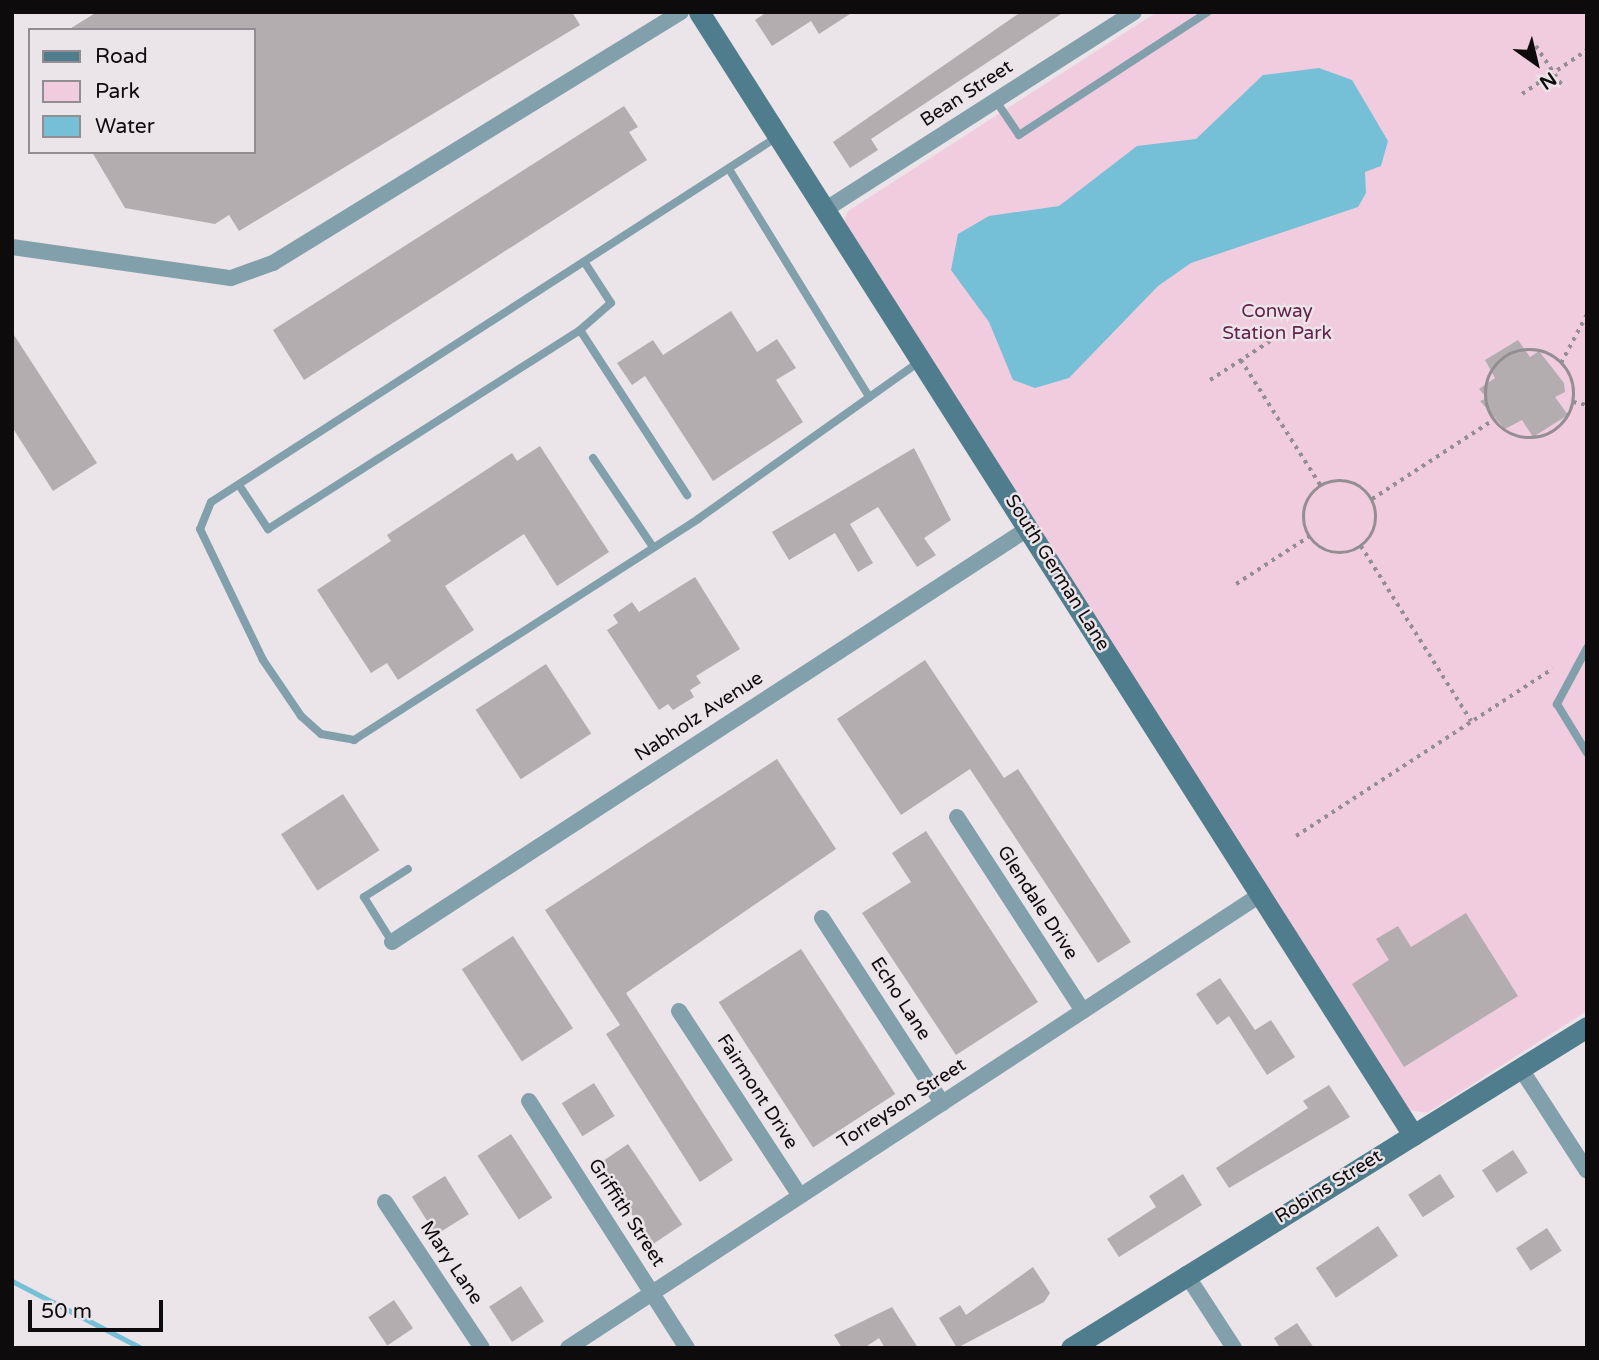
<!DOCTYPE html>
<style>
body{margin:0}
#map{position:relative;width:1599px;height:1360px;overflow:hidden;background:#ebe4e8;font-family:"Varela Round",sans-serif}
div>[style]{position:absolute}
.green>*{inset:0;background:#f1ccdf}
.water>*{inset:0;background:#75bfd7}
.stream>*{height:5px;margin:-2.5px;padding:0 2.5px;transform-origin:2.5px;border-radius:2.5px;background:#75bfd7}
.building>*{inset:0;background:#b3adb0;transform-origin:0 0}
.path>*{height:3.5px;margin-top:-1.75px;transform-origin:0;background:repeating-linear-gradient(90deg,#938e91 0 3.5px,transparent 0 8.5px)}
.path>.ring{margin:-1.75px;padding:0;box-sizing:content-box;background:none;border:3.5px solid #938e91;border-radius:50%}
.lane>*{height:8px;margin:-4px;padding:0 4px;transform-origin:4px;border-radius:4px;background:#82a0ab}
.street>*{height:16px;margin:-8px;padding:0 8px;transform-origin:8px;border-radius:8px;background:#82a0ab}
.secondary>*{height:21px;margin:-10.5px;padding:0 10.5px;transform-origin:10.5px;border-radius:10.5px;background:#507d8d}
span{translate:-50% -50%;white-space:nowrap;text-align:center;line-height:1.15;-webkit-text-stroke:5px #ebe4e8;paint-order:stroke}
.street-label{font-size:19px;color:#0d0b0c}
.park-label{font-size:19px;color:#641f4a}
.frame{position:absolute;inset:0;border:14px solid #0d0b0c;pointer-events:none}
.legend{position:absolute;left:28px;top:28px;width:228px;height:126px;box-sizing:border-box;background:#ebe4e8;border:2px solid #928d90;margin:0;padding:9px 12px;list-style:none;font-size:21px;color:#0d0b0c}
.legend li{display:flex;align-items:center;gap:14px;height:35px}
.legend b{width:35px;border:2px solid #928d90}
.north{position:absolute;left:1501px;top:28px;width:70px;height:70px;-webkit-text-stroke:5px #ebe4e8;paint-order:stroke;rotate:146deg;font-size:19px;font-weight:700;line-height:28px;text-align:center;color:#0d0b0c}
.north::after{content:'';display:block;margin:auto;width:24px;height:32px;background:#0d0b0c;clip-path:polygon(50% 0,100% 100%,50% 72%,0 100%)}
.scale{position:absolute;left:28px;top:1300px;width:135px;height:32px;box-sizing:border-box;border:4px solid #0d0b0c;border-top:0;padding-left:9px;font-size:21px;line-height:24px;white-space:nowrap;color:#0d0b0c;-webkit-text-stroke:5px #ebe4e8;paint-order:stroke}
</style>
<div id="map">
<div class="green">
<i style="clip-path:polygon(1157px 12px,1587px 12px,1587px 1011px,1427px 1113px,1409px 1110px,844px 221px,848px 211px)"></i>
</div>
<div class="water">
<i style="clip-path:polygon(1319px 68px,1352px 80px,1388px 141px,1381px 166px,1365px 172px,1366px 193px,1358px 207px,1191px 263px,1158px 286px,1069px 378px,1035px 388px,1013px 380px,989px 322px,951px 270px,958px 234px,989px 216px,1059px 206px,1137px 146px,1196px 139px,1263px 75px)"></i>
</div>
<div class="stream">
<i style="left:12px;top:1281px;width:145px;rotate:27.4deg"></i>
</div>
<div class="building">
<i style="clip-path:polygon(97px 12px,572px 12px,580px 25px,239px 231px,229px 215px,215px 224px,125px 208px,92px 152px,254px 152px,254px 30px,68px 30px)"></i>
<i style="clip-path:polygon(767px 12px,853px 12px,819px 34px,811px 21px,772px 46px,755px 20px)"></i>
<i style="clip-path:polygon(1021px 12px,1064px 12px,871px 139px,878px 150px,850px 168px,833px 142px)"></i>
<i style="clip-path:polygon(624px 106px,638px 127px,629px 132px,647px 160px,304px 380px,273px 330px)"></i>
<i style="clip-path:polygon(731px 311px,757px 352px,777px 339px,796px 368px,776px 380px,803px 422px,713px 481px,645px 376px,632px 385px,617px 363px,653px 340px,663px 355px)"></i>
<i style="clip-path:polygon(12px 332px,97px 463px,53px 491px,12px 427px)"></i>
<i style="clip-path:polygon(1518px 340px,1530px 357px,1539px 351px,1564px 383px,1565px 392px,1555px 397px,1568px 415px,1533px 437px,1522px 420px,1505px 429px,1480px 401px,1487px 398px,1479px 389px,1495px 378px,1485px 360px)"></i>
<i style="clip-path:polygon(540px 446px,609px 552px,557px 586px,524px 534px,445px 586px,474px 630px,398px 680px,387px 663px,371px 673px,317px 590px,391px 541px,387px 535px,512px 453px,517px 461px)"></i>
<i style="clip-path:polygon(914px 448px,951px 520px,924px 538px,936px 555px,917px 567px,878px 507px,850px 524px,873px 563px,858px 572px,835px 533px,789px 560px,772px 532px)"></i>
<i style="clip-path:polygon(695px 577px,740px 649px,696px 676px,701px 683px,690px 690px,694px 697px,673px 710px,668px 704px,659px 710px,607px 630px,618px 623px,613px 615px,632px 602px,639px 612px)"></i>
<i style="clip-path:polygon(925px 660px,1004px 778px,1018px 769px,1131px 942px,1098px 963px,970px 769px,901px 815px,837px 719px)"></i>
<i style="left:546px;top:664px;width:83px;height:84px;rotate:57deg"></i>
<i style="clip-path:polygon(777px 759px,836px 849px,626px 993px,733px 1160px,700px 1182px,606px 1034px,620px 1025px,545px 910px)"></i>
<i style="left:343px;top:794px;width:67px;height:74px;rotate:57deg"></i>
<i style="clip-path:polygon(926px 831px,1038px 1002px,956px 1055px,862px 913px,911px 882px,892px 853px)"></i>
<i style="clip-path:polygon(1466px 913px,1518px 996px,1404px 1067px,1352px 984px,1389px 960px,1376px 939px,1398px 926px,1411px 947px)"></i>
<i style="left:513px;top:936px;width:110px;height:61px;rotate:57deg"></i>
<i style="left:801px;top:949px;width:173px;height:98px;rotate:57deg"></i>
<i style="clip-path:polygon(1220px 978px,1255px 1030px,1271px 1020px,1295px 1057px,1267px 1075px,1229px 1016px,1217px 1025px,1196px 994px)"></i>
<i style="left:594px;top:1083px;width:39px;height:38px;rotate:58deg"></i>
<i style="clip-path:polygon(1329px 1085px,1350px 1117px,1229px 1188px,1216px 1168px,1308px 1108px,1303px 1101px)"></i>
<i style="left:511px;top:1134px;width:76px;height:40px;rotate:57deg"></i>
<i style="left:628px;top:1144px;width:97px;height:36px;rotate:56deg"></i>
<i style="left:1513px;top:1150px;width:27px;height:37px;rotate:57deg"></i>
<i style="clip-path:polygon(1183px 1174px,1202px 1205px,1119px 1257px,1107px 1239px,1156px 1207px,1149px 1196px)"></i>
<i style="left:1440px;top:1174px;width:27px;height:38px;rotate:57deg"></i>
<i style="left:445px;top:1176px;width:45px;height:39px;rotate:58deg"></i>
<i style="left:1378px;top:1226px;width:36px;height:75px;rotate:56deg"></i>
<i style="left:1547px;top:1228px;width:27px;height:37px;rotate:57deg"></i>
<i style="clip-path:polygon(1033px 1267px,1050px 1293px,1044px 1302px,957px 1348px,939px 1318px,960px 1305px,966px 1315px)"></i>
<i style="left:521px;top:1286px;width:42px;height:38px;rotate:57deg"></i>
<i style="left:394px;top:1300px;width:34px;height:31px;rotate:56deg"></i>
<i style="clip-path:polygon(892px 1307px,918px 1348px,885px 1348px,879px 1338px,864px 1348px,842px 1348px,834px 1335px)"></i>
<i style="clip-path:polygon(1297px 1323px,1314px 1348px,1280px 1348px,1274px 1338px)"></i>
</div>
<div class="path">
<i style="left:1536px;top:46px;width:50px;rotate:56.3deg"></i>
<i style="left:1522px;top:94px;width:78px;rotate:-34.1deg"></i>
<i class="ring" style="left:1486px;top:350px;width:84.5px;height:84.5px"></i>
<i style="left:1241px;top:360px;width:149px;rotate:57.6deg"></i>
<i style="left:1561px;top:363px;width:55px;rotate:-62deg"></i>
<i style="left:1210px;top:380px;width:72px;rotate:-33deg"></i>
<i style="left:1573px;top:402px;width:14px;rotate:12deg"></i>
<i class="ring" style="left:1304px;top:481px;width:68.5px;height:68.5px"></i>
<i style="left:1372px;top:499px;width:145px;rotate:-33.1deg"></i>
<i style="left:1361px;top:546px;width:207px;rotate:57.8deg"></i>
<i style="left:1236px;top:584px;width:88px;rotate:-33deg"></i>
<i style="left:1296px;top:836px;width:306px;rotate:-33.1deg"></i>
</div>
<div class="lane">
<i style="left:996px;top:101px;width:41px;rotate:55.9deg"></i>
<i style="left:1019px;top:135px;width:225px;rotate:-33.1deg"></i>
<i style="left:777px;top:137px;width:673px;rotate:147.18deg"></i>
<i style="left:211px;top:502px;width:29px;rotate:112deg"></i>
<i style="left:200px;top:529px;width:145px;rotate:64.3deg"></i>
<i style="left:263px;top:660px;width:68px;rotate:55.8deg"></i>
<i style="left:301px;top:716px;width:27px;rotate:42deg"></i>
<i style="left:321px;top:734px;width:34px;rotate:10deg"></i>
<i style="left:354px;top:740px;width:409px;rotate:-32.7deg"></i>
<i style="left:698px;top:519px;width:271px;rotate:-35.4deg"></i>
<i style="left:729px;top:169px;width:268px;rotate:58.4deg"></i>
<i style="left:580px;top:330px;width:197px;rotate:57deg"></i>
<i style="left:593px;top:458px;width:107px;rotate:56deg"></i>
<i style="left:239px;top:485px;width:53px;rotate:56.6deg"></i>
<i style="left:268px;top:529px;width:370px;rotate:-32.5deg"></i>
<i style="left:580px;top:330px;width:41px;rotate:-41.1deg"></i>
<i style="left:611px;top:303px;width:48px;rotate:-123deg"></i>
<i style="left:1587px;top:648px;width:64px;rotate:118.2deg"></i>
<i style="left:1557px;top:704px;width:57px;rotate:58.5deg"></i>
<i style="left:392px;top:942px;width:53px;rotate:-121.9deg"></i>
<i style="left:364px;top:897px;width:52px;rotate:-32.5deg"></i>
</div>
<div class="street">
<i style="left:823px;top:211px;width:369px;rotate:-32.6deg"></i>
<i style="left:12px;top:247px;width:221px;rotate:8.1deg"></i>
<i style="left:231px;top:278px;width:45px;rotate:-19.7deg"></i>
<i style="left:273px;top:263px;width:479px;rotate:-31.6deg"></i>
<i style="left:957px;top:817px;width:231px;rotate:57deg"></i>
<i style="left:822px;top:918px;width:221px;rotate:57deg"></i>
<i style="left:392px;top:942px;width:760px;rotate:-33.02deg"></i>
<i style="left:679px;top:1011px;width:221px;rotate:56.8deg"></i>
<i style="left:1521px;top:1069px;width:121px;rotate:57.1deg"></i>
<i style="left:529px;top:1101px;width:293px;rotate:57.4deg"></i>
<i style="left:385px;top:1202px;width:175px;rotate:56.4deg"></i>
<i style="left:1186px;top:1274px;width:88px;rotate:57deg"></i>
<i style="left:568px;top:1348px;width:827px;rotate:-33.21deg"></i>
</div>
<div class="secondary">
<i style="left:699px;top:12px;width:1331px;rotate:57.55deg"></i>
<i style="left:1071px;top:1348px;width:608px;rotate:-31.89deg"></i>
</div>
<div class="street-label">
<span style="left:967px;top:94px;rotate:-33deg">Bean Street</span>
<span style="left:1057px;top:573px;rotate:58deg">South German Lane</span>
<span style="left:699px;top:717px;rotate:-33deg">Nabholz Avenue</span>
<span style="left:1037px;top:903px;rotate:57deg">Glendale Drive</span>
<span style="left:900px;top:999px;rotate:57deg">Echo Lane</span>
<span style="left:757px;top:1092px;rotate:57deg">Fairmont Drive</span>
<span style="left:902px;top:1104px;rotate:-33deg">Torreyson Street</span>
<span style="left:1329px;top:1187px;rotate:-32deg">Robins Street</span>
<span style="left:626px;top:1213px;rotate:57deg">Griffith Street</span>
<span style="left:451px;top:1263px;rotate:56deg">Mary Lane</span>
</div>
<div class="park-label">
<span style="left:1277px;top:323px">Conway<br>Station Park</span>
</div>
<div class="frame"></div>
<ul class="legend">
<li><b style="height:9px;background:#507d8d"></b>Road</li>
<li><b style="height:19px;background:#f1ccdf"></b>Park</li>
<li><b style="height:19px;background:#75bfd7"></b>Water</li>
</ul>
<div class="north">N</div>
<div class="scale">50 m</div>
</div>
